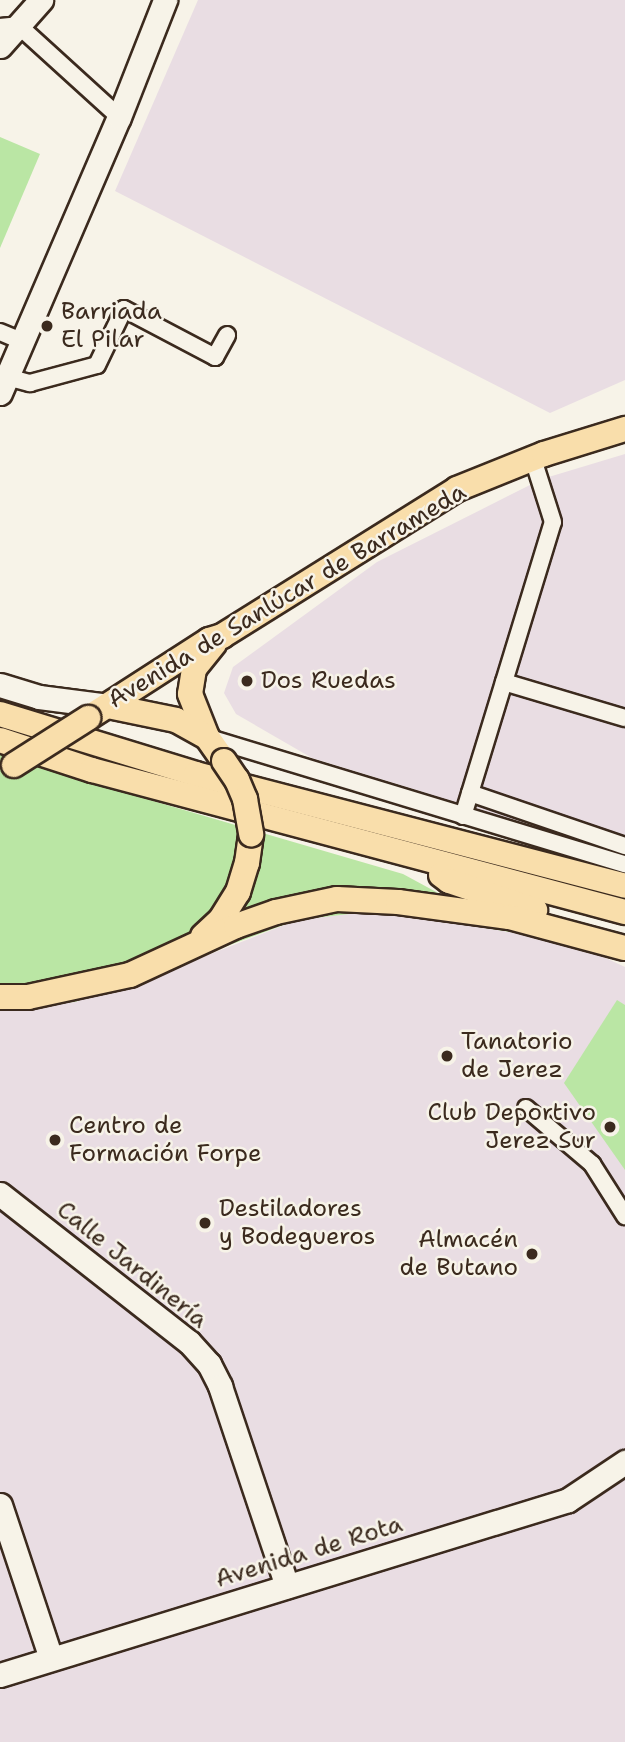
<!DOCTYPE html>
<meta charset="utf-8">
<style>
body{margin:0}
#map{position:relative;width:625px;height:1742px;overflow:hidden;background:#f7f3e8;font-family:"Shantell Sans",sans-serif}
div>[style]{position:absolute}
.built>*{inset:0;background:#e9dde3}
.green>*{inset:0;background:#bae6a4}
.roads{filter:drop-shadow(2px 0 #3b2a1e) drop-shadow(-2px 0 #3b2a1e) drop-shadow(0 2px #3b2a1e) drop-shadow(0 -2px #3b2a1e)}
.street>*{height:16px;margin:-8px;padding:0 8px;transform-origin:8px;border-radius:8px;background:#f7f3e8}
.secondary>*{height:23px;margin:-11.5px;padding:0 11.5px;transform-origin:11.5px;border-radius:11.5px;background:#f7f3e8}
.primary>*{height:24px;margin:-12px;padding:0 12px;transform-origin:12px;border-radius:12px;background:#f9deab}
.bridges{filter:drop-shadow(2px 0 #3b2a1e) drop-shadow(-2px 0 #3b2a1e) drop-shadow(0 2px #3b2a1e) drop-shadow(0 -2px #3b2a1e)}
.primary-bridge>*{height:24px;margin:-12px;padding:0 12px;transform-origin:12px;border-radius:12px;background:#f9deab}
.dots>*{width:19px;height:19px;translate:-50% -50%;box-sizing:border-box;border:4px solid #f7f3e8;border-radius:50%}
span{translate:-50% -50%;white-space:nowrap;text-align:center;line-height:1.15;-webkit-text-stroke:5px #f7f3e8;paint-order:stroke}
.poi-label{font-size:24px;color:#3b2a1e}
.left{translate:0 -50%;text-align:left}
.right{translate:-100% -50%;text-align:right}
.street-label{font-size:24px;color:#3b2a1e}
</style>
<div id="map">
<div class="built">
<i style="clip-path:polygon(198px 0,625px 0,625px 380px,550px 413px,115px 191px)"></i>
<i style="clip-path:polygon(625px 454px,625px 854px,312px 758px,236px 714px,224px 693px,233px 667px,377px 562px,542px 479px)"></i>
<i style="clip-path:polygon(358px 913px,417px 917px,510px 932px,597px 954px,625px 967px,625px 1742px,0 1742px,0 1007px,193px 961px,297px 920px)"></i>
</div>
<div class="green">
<i style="clip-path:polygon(0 137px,40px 154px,0 248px)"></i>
<i style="clip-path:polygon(0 753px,64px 775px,403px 874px,510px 932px,417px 917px,358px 913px,297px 920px,75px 1002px,0 1007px)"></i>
<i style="clip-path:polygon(617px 1000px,625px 1005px,625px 1170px,564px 1083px)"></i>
</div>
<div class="roads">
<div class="street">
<i style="left:0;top:27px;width:18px;rotate:-6deg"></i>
<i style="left:18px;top:25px;width:137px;rotate:42.3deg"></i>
<i style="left:0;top:332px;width:23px;rotate:23deg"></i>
<i style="left:7px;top:377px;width:24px;rotate:15deg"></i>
<i style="left:30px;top:383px;width:69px;rotate:-15deg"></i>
<i style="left:97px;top:365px;width:62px;rotate:-64.3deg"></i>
<i style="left:124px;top:309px;width:103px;rotate:27.8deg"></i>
<i style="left:215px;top:357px;width:25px;rotate:-61deg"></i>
<i style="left:504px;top:682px;width:126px;rotate:16.6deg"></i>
<i style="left:209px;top:738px;width:435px;rotate:16.9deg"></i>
<i style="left:470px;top:793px;width:164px;rotate:18.9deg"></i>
<i style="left:463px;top:816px;width:307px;rotate:-73deg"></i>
<i style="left:553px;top:522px;width:66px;rotate:-107.6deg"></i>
<i style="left:526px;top:1108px;width:87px;rotate:40.3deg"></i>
<i style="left:592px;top:1164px;width:62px;rotate:57.6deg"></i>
</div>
<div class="secondary">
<i style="left:0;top:46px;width:62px;rotate:-48.3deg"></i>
<i style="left:0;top:393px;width:301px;rotate:-66.7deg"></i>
<i style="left:119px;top:117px;width:126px;rotate:-68.5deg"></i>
<i style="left:0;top:685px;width:41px;rotate:17.1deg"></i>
<i style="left:39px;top:697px;width:70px;rotate:7.4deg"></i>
<i style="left:0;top:1194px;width:240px;rotate:38.1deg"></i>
<i style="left:189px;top:1342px;width:30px;rotate:48deg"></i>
<i style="left:209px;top:1364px;width:25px;rotate:63deg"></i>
<i style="left:220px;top:1386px;width:211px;rotate:71.5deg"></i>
<i style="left:0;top:1505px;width:161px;rotate:71.6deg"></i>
<i style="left:0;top:1675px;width:594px;rotate:-17.12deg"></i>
<i style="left:568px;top:1500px;width:69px;rotate:-33.7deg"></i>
</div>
<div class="primary">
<i style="left:214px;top:644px;width:32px;rotate:129deg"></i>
<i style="left:194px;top:669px;width:25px;rotate:99deg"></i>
<i style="left:190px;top:694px;width:46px;rotate:68.4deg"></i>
<i style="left:207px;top:737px;width:29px;rotate:55deg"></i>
<i style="left:108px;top:706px;width:69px;rotate:11.6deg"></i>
<i style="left:176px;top:720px;width:35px;rotate:29deg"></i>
<i style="left:0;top:714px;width:205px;rotate:17deg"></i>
<i style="left:196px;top:774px;width:443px;rotate:14.6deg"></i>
<i style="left:88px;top:718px;width:144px;rotate:-32.8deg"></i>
<i style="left:209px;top:640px;width:14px;rotate:-17deg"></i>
<i style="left:222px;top:636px;width:277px;rotate:-32deg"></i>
<i style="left:457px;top:489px;width:94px;rotate:-21.9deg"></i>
<i style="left:544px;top:454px;width:85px;rotate:-17.2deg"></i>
<i style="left:0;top:740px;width:97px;rotate:18.1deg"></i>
<i style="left:92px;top:770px;width:552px;rotate:14.92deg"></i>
<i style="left:441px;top:875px;width:10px;rotate:37deg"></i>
<i style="left:449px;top:881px;width:91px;rotate:18.6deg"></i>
<i style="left:203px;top:936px;width:25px;rotate:-43deg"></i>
<i style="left:221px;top:919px;width:32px;rotate:-58deg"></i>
<i style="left:238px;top:892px;width:30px;rotate:-73deg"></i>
<i style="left:247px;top:863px;width:29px;rotate:-82deg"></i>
<i style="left:0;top:997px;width:28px"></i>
<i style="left:28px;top:997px;width:104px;rotate:-12.2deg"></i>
<i style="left:130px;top:975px;width:117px;rotate:-24.8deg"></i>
<i style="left:236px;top:926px;width:42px;rotate:-19.3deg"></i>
<i style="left:276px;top:912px;width:62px;rotate:-12deg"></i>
<i style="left:337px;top:899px;width:61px;rotate:2.8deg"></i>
<i style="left:398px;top:902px;width:112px;rotate:7.7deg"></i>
<i style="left:509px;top:917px;width:120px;rotate:15deg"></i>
</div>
</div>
<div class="bridges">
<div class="primary-bridge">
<i style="left:224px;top:761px;width:23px;rotate:56deg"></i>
<i style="left:237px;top:780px;width:21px;rotate:67deg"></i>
<i style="left:245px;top:799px;width:36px;rotate:80deg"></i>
<i style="left:14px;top:765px;width:88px;rotate:-32.4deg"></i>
</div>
</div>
<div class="dots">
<i style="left:47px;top:326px;background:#3b2a1e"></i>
<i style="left:247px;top:681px;background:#3b2a1e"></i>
<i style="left:447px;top:1056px;background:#3b2a1e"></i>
<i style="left:610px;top:1127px;background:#3b2a1e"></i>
<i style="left:55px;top:1140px;background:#3b2a1e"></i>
<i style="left:205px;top:1223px;background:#3b2a1e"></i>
<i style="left:532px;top:1254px;background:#3b2a1e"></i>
</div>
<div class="poi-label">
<span class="left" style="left:61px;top:326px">Barriada<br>El Pilar</span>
<span class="left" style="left:261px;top:681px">Dos Ruedas</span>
<span class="left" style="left:461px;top:1056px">Tanatorio<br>de Jerez</span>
<span class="right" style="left:596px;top:1127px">Club Deportivo<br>Jerez Sur</span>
<span class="left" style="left:69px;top:1140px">Centro de<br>Formación Forpe</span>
<span class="left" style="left:219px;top:1223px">Destiladores<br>y Bodegueros</span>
<span class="right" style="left:518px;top:1254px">Almacén<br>de Butano</span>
</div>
<div class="street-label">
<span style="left:287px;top:596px;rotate:-31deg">Avenida de Sanlúcar de Barrameda</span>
<span style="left:132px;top:1265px;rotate:39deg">Calle Jardinería</span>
<span style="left:309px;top:1552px;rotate:-17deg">Avenida de Rota</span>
</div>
</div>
